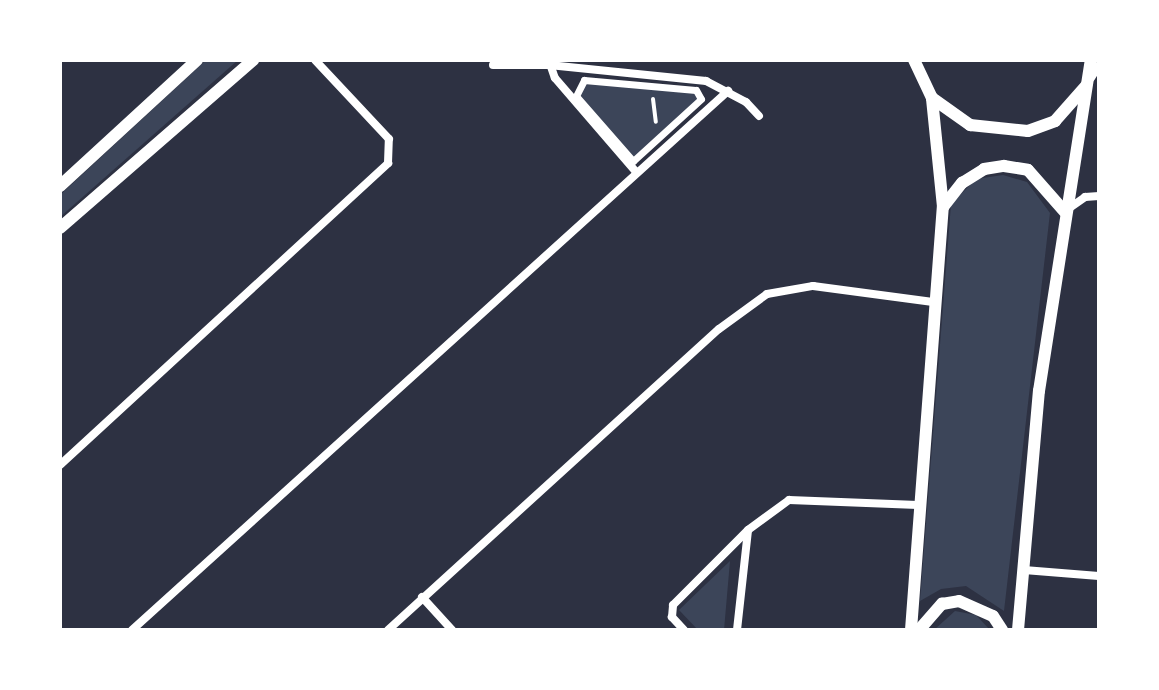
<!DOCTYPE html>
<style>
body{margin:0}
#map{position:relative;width:1159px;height:690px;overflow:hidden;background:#2d3142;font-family:"Work Sans",sans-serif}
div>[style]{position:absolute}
.green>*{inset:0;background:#3c4559}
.path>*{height:4px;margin:-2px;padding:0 2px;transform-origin:2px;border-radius:2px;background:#fff}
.pedestrian>*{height:7px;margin:-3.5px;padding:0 3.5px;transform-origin:3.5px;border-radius:3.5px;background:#fff}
.minor>*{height:8px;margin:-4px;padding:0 4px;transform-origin:4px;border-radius:4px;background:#fff}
.tertiary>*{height:12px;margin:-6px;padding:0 6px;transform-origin:6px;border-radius:6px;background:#fff}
span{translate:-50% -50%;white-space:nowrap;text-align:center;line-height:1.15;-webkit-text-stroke:8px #fff;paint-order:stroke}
.frame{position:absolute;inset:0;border:62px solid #fff;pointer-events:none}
</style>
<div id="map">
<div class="green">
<i style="clip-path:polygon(206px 60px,238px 60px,60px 217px,60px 195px)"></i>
<i style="clip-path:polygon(584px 80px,696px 90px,701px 99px,633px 161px,576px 96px)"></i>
<i style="clip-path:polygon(1003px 175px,1027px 182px,1050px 213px,1004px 611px,966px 586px,941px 589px,920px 601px,951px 204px,976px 179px)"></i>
<i style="clip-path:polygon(730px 561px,724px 630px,698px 630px,679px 610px)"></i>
<i style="clip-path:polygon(955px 611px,976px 615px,990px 630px,934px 630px)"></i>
</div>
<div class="path">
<i style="left:653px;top:99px;width:23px;rotate:83deg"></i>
</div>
<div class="pedestrian">
<i style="left:584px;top:80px;width:112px;rotate:5.1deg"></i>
<i style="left:696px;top:90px;width:10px;rotate:61deg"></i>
<i style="left:701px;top:99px;width:92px;rotate:137.6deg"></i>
<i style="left:633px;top:161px;width:86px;rotate:-131.2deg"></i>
<i style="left:576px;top:96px;width:18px;rotate:-63deg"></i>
</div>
<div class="minor">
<i style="left:549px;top:61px;width:18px;rotate:71deg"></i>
<i style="left:555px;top:78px;width:125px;rotate:49.2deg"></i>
<i style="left:493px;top:65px;width:56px"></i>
<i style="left:549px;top:65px;width:158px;rotate:5.8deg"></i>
<i style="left:706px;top:81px;width:45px;rotate:27.7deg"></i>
<i style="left:746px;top:102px;width:19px;rotate:47deg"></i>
<i style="left:1091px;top:78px;width:15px;rotate:-58deg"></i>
<i style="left:1068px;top:209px;width:21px;rotate:-35deg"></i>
<i style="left:1085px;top:197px;width:14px;rotate:-4deg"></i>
<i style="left:60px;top:465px;width:446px;rotate:-42.6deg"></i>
<i style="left:388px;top:163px;width:24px;rotate:-88deg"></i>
<i style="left:389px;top:139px;width:108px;rotate:-133.1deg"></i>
<i style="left:1024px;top:570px;width:75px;rotate:4.6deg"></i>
<i style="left:422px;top:597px;width:45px;rotate:47.7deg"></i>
<i style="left:132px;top:630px;width:804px;rotate:-42.13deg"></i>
<i style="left:388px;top:630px;width:447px;rotate:-42.3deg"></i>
<i style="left:719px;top:329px;width:59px;rotate:-36.1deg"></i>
<i style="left:767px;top:294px;width:47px;rotate:-9.9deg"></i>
<i style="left:813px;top:286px;width:121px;rotate:7.6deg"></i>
<i style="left:684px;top:630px;width:18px;rotate:-133deg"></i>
<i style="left:672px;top:617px;width:12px;rotate:-85deg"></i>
<i style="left:673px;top:605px;width:106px;rotate:-45deg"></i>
<i style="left:748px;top:530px;width:51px;rotate:-36.2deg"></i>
<i style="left:789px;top:500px;width:129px;rotate:2.2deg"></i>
<i style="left:737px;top:630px;width:100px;rotate:-83.7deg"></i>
</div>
<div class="tertiary">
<i style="left:932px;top:98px;width:47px;rotate:35.4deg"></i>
<i style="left:970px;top:125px;width:58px;rotate:5.9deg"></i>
<i style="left:1028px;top:131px;width:29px;rotate:-20deg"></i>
<i style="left:1055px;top:121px;width:47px;rotate:-48.5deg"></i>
<i style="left:60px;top:186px;width:186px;rotate:-42.6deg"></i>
<i style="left:943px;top:207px;width:31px;rotate:-52deg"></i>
<i style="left:962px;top:183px;width:26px;rotate:-32deg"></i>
<i style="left:984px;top:169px;width:20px;rotate:-9deg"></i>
<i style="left:1004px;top:166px;width:24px;rotate:9deg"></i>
<i style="left:1028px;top:170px;width:55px;rotate:48.7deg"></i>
<i style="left:60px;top:228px;width:256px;rotate:-41deg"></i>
<i style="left:911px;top:630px;width:424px;rotate:-85.7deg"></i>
<i style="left:943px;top:207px;width:110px;rotate:-95.8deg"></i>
<i style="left:932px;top:98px;width:42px;rotate:-115.3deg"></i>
<i style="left:919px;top:630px;width:35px;rotate:-49deg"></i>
<i style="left:942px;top:604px;width:17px;rotate:-10deg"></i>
<i style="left:959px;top:601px;width:37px;rotate:24deg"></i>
<i style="left:993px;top:616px;width:17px;rotate:57deg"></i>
<i style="left:1018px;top:630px;width:240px;rotate:-85deg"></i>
<i style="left:1039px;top:391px;width:335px;rotate:-81.1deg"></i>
</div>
<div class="frame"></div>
</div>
